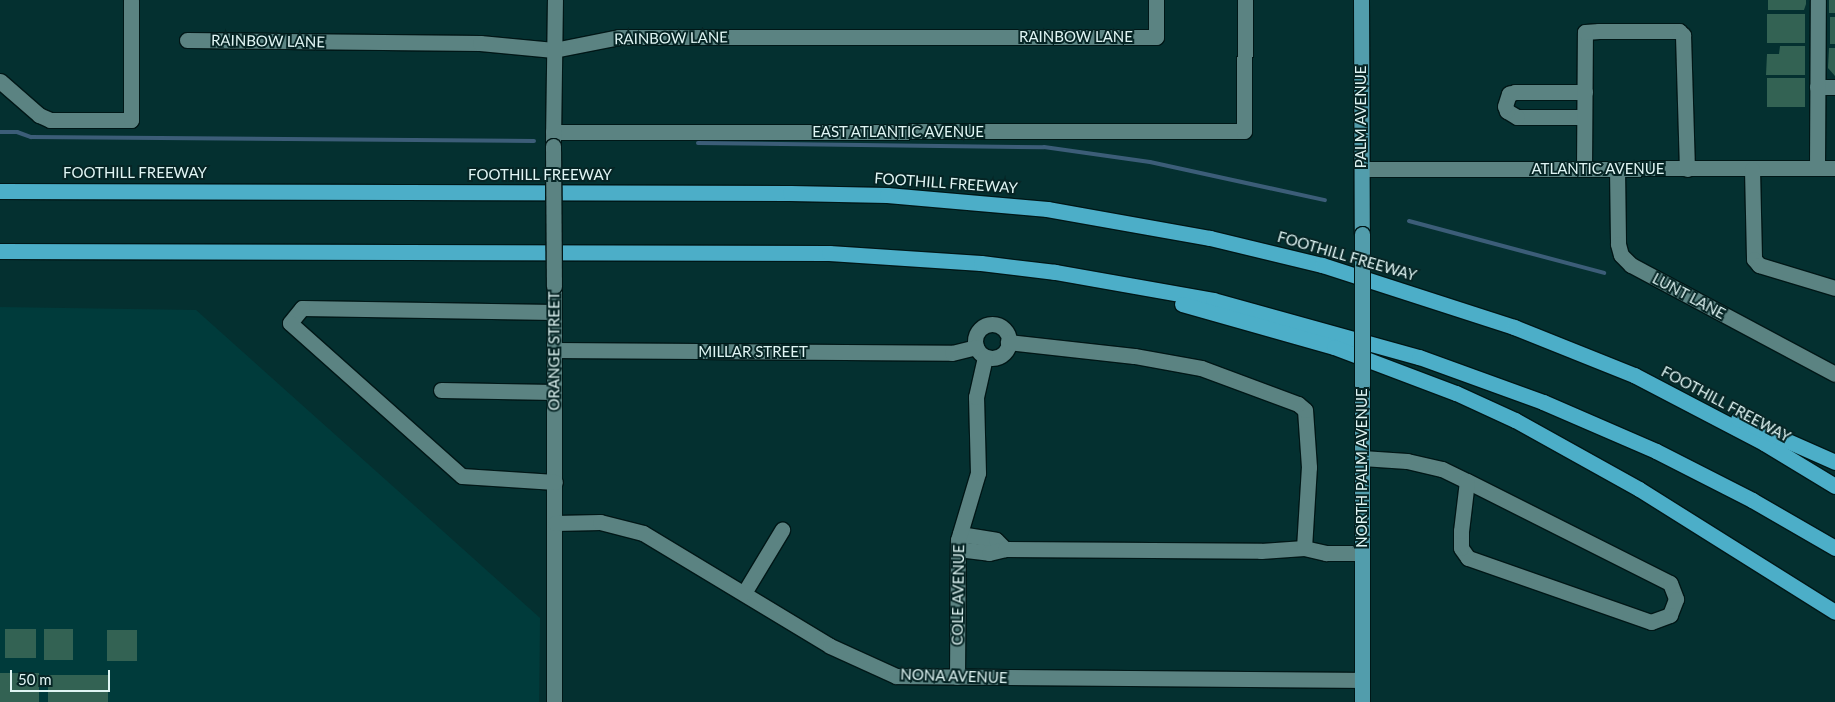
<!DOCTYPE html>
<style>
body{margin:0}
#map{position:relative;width:1835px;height:702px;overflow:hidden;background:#043030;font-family:Lato,sans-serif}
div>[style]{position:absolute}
.built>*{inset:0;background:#003b3b}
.stream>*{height:4px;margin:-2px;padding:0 2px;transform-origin:2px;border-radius:2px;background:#3c5d78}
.building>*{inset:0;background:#336253;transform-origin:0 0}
.roads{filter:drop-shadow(1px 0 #001717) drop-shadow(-1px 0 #001717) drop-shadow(0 1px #001717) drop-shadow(0 -1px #001717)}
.minor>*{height:15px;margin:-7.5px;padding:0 7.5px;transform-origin:7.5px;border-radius:7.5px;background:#5b8382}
.minor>.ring{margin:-7.5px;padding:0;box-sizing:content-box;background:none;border:15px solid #5b8382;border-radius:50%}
.major>*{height:15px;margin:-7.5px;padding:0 7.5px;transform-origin:7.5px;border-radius:7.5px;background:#529dac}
.highway>*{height:15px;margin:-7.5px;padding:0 7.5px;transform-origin:7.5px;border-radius:7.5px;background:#4caec8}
.bridges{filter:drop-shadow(1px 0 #001717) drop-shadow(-1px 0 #001717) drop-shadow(0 1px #001717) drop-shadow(0 -1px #001717)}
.minor-bridge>*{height:15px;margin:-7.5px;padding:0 7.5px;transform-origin:7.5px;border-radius:7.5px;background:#5b8382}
.major-bridge>*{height:15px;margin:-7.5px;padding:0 7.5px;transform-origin:7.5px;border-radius:7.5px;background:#529dac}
span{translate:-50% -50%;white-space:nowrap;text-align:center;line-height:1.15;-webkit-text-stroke:4px #062525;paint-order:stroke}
.street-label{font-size:15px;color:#e0f5f4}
.scale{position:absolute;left:10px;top:670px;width:100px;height:22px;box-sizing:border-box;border:2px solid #e0f5f4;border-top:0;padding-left:6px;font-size:15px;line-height:18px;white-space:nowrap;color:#e0f5f4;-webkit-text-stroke:4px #062525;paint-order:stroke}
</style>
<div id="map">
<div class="built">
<i style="clip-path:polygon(0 307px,196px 310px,540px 618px,539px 702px,0 702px)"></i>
</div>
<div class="stream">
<i style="left:0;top:132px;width:17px"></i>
<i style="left:17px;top:132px;width:15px;rotate:20deg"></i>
<i style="left:31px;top:137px;width:503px;rotate:0.46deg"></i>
<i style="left:698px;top:143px;width:346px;rotate:0.7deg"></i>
<i style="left:1044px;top:147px;width:107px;rotate:8.1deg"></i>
<i style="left:1150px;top:162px;width:179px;rotate:12.3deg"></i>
<i style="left:1409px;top:221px;width:202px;rotate:14.9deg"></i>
</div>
<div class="building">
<i style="clip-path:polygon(1768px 0,1806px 0,1806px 4px,1804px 10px,1768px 10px)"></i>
<i style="left:1829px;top:0;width:6px;height:13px"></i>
<i style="left:1805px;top:14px;width:29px;height:38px;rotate:90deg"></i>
<i style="left:1830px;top:17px;width:5px;height:27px"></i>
<i style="clip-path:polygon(1780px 46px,1805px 46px,1805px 75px,1766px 75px,1767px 54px,1779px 54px)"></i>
<i style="clip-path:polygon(1829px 48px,1835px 48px,1835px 76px,1828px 68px)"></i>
<i style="left:1767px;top:78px;width:38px;height:29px"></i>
<i style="left:5px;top:629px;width:31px;height:29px"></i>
<i style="left:44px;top:629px;width:29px;height:31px"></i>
<i style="left:107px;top:630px;width:30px;height:31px"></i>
<i style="left:39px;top:673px;width:29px;height:39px;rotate:90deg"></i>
<i style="left:48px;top:675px;width:60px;height:27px"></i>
</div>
<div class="roads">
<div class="minor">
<i style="left:187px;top:40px;width:293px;rotate:0.6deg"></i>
<i style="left:480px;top:43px;width:74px;rotate:5.4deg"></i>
<i style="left:554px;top:50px;width:66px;rotate:-11.3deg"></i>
<i style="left:619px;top:37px;width:537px"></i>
<i style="left:1156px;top:37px;width:37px;rotate:-90deg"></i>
<i style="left:0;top:81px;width:52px;rotate:41.1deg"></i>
<i style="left:39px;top:115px;width:12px;rotate:24deg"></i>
<i style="left:50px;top:120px;width:81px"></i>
<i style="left:131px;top:120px;width:120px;rotate:-90deg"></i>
<i style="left:1817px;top:87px;width:18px"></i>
<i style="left:1584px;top:117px;width:67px;rotate:180deg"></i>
<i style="left:1517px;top:117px;width:12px;rotate:-149deg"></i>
<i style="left:1507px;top:111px;width:5px;rotate:-112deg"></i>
<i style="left:1505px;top:106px;width:13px;rotate:-72deg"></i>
<i style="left:1509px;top:94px;width:6px;rotate:-18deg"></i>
<i style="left:1515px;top:92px;width:70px"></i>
<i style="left:553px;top:132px;width:691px;rotate:-0.08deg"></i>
<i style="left:1244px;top:131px;width:131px;rotate:-89.6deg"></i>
<i style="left:553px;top:141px;width:141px;rotate:-89.2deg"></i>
<i style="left:1817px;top:168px;width:168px;rotate:-89.7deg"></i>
<i style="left:1362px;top:169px;width:473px;rotate:-0.1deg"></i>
<i style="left:1584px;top:169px;width:137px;rotate:-89.6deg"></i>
<i style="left:1585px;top:32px;width:14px;rotate:-4deg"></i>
<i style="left:1599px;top:31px;width:80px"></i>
<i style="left:1679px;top:31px;width:6px;rotate:45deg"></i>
<i style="left:1683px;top:35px;width:134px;rotate:88.3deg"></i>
<i style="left:1617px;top:169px;width:75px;rotate:89.2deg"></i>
<i style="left:1618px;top:244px;width:11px;rotate:75deg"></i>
<i style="left:1621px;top:255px;width:14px;rotate:45deg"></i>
<i style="left:1631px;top:265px;width:231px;rotate:28.1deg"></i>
<i style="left:1752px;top:169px;width:90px;rotate:88.7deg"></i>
<i style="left:1754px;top:259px;width:8px;rotate:50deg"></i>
<i style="left:1759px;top:265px;width:79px;rotate:16.8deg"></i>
<i style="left:554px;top:286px;width:416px;rotate:90deg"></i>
<i style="left:554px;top:312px;width:252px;rotate:-179.1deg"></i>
<i style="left:302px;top:308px;width:19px;rotate:129deg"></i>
<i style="left:290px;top:323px;width:230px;rotate:41.7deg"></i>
<i style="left:462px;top:476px;width:93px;rotate:3.7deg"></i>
<i class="ring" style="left:975px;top:324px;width:19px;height:19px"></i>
<i style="left:554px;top:350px;width:398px;rotate:0.4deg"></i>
<i style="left:952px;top:353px;width:25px;rotate:-14deg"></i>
<i style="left:441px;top:390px;width:113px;rotate:1deg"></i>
<i style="left:1362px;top:458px;width:45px;rotate:3.8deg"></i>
<i style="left:1407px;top:461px;width:36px;rotate:13deg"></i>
<i style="left:1442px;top:469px;width:28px;rotate:26deg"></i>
<i style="left:1467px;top:481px;width:227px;rotate:26.7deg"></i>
<i style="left:1670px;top:583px;width:17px;rotate:69deg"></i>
<i style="left:1676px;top:599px;width:17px;rotate:111deg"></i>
<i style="left:1670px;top:615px;width:20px;rotate:160deg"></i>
<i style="left:1651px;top:622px;width:194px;rotate:-160.7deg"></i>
<i style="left:1468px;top:558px;width:12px;rotate:-125deg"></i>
<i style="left:1461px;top:548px;width:17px;rotate:-90deg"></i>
<i style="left:1461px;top:531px;width:50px;rotate:-83.2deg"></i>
<i style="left:555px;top:523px;width:45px;rotate:-1.3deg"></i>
<i style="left:600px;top:522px;width:44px;rotate:14.3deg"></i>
<i style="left:643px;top:533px;width:218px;rotate:31.1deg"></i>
<i style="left:830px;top:646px;width:72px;rotate:24.4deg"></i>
<i style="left:896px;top:676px;width:465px;rotate:0.5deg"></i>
<i style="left:960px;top:534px;width:36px;rotate:9deg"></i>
<i style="left:996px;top:540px;width:13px;rotate:45deg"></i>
<i style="left:1304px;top:548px;width:23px;rotate:13deg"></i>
<i style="left:1326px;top:553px;width:36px"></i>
<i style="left:958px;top:549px;width:31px;rotate:7deg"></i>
<i style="left:989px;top:553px;width:16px;rotate:-14deg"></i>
<i style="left:1005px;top:549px;width:256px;rotate:0.4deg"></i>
<i style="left:1261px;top:551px;width:43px;rotate:-4deg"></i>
<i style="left:1304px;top:548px;width:81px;rotate:-86.5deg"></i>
<i style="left:1309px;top:467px;width:57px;rotate:-94deg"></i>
<i style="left:1305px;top:410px;width:9px;rotate:-139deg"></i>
<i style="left:1298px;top:404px;width:103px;rotate:-159.6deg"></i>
<i style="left:1201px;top:368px;width:68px;rotate:-169.8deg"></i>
<i style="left:1134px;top:356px;width:127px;rotate:-173.7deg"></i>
<i style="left:744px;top:593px;width:74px;rotate:-58.9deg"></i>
<i style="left:957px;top:677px;width:137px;rotate:-89.6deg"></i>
<i style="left:958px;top:540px;width:70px;rotate:-73.4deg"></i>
<i style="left:978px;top:473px;width:76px;rotate:-91.5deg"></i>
<i style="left:976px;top:397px;width:41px;rotate:-77.3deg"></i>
</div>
<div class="major">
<i style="left:1361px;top:0;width:234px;rotate:89.8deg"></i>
<i style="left:1362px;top:702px;width:317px;rotate:-90deg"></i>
</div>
<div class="highway">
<i style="left:0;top:191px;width:790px;rotate:0.15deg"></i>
<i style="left:790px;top:193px;width:97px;rotate:1.2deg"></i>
<i style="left:887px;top:195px;width:161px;rotate:5deg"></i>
<i style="left:1047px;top:209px;width:166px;rotate:10.1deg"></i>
<i style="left:1210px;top:238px;width:115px;rotate:13.6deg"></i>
<i style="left:1322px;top:265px;width:202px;rotate:17.9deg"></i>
<i style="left:1514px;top:327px;width:129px;rotate:21.8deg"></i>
<i style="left:1634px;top:375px;width:147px;rotate:27.6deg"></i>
<i style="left:1764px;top:443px;width:83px;rotate:31.2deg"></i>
<i style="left:0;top:251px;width:829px;rotate:0.14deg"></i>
<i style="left:829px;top:253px;width:152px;rotate:3.8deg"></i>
<i style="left:981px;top:263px;width:75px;rotate:6.9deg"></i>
<i style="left:1055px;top:272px;width:160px;rotate:10deg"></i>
<i style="left:1213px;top:300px;width:214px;rotate:15.5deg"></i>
<i style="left:1419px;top:357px;width:132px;rotate:19.9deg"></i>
<i style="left:1543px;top:402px;width:123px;rotate:23.4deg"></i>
<i style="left:1656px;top:451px;width:108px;rotate:27deg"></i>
<i style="left:1752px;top:500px;width:96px;rotate:30deg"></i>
<i style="left:1182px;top:304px;width:158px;rotate:15.8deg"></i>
<i style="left:1334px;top:347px;width:130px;rotate:20.7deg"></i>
<i style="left:1456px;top:393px;width:65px;rotate:24.6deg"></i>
<i style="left:1515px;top:420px;width:142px;rotate:29.1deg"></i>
<i style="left:1639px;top:489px;width:231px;rotate:32.1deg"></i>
<i style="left:1738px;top:419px;width:106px;rotate:23.9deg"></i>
</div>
</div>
<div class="bridges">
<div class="minor-bridge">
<i style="left:553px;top:146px;width:140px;rotate:89.6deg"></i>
</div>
<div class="major-bridge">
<i style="left:1362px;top:234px;width:151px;rotate:90deg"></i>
</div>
</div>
<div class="street-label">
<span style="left:1076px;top:37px">RAINBOW LANE</span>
<span style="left:671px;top:38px;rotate:-1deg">RAINBOW LANE</span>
<span style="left:268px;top:41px;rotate:1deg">RAINBOW LANE</span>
<span style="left:1361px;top:117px;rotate:-90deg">PALM AVENUE</span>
<span style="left:898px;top:132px">EAST ATLANTIC AVENUE</span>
<span style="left:1598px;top:169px">ATLANTIC AVENUE</span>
<span style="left:135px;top:173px">FOOTHILL FREEWAY</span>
<span style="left:540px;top:175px">FOOTHILL FREEWAY</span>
<span style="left:946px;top:183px;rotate:4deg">FOOTHILL FREEWAY</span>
<span style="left:1347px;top:256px;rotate:16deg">FOOTHILL FREEWAY</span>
<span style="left:1689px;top:296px;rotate:28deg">LUNT LANE</span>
<span style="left:554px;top:351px;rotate:-90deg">ORANGE STREET</span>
<span style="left:753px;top:352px">MILLAR STREET</span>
<span style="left:1726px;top:404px;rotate:28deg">FOOTHILL FREEWAY</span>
<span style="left:1362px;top:468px;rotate:-90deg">NORTH PALM AVENUE</span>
<span style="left:958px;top:595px;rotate:-89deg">COLE AVENUE</span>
<span style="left:954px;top:676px;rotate:2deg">NONA AVENUE</span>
</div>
<div class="scale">50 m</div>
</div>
